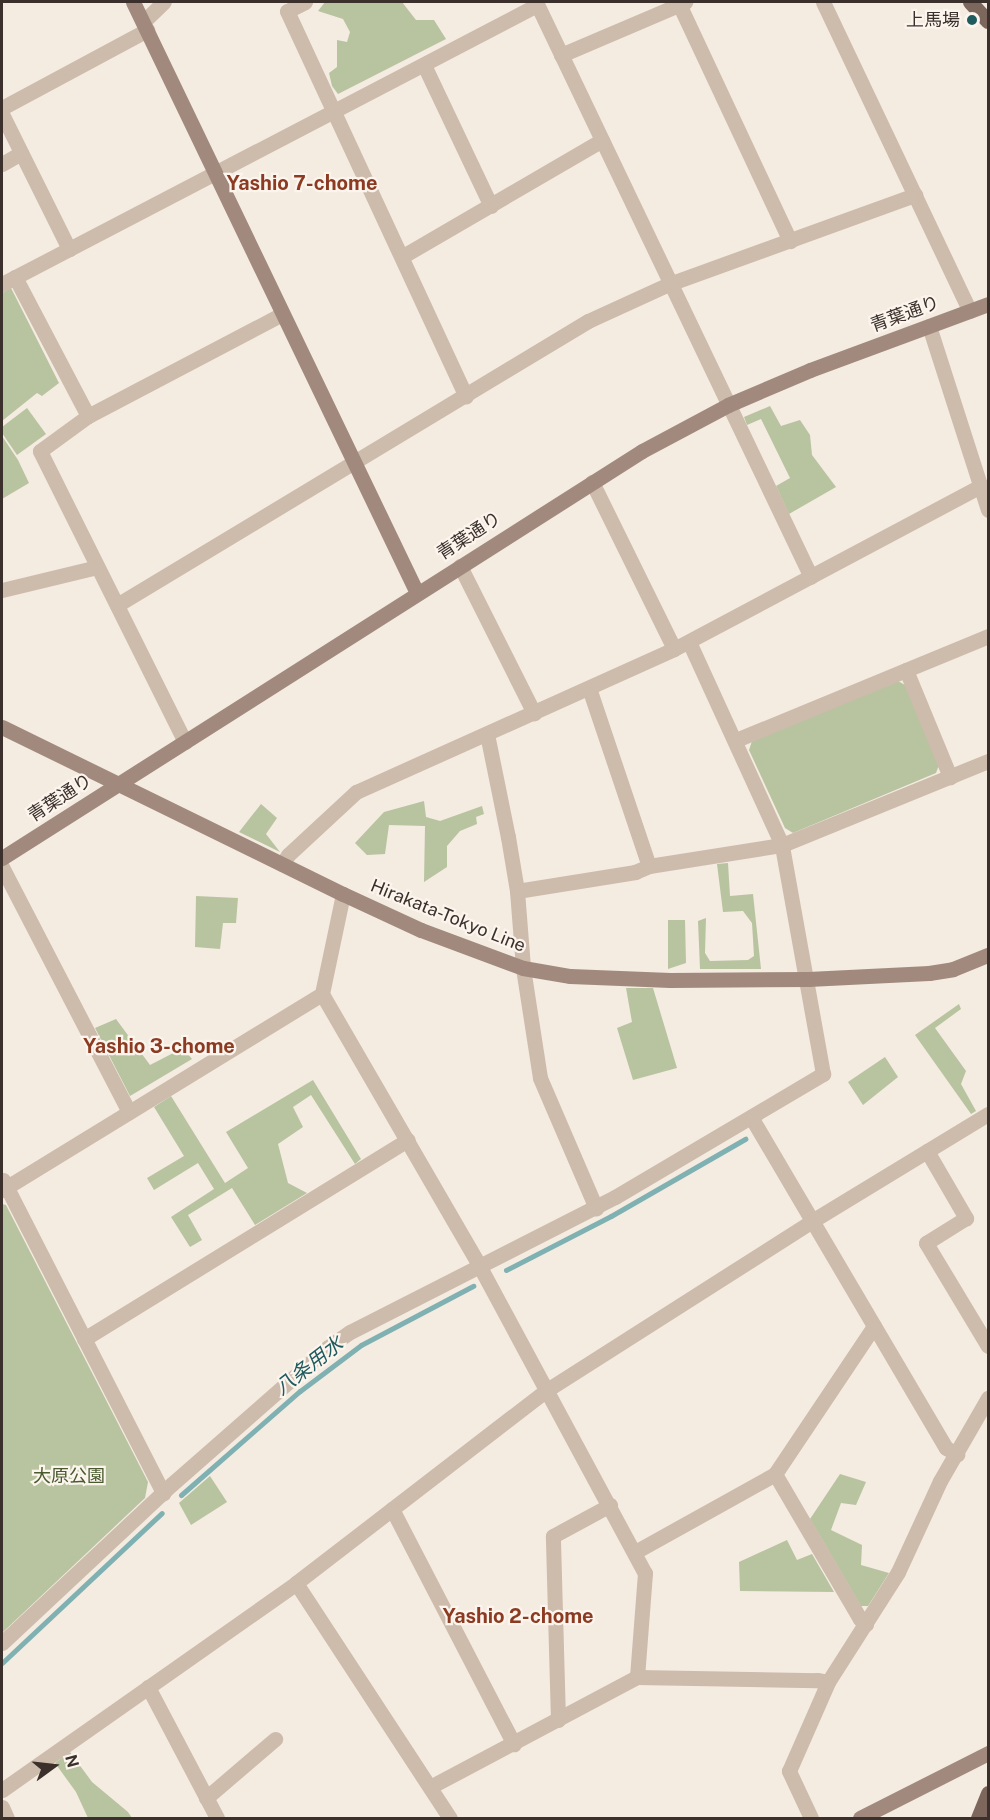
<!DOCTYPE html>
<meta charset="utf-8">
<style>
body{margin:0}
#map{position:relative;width:990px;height:1820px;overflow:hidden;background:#f4ebe1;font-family:"Public Sans","Noto Sans JP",sans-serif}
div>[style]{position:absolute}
.green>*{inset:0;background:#b8c4a0}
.stream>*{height:5px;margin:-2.5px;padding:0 2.5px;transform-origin:2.5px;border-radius:2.5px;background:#7fb0b2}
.street>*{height:15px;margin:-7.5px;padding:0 7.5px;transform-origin:7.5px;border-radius:7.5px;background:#cdbbac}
.secondary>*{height:15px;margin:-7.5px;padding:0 7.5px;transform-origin:7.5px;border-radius:7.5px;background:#a18a7d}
.primary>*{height:15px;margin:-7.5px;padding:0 7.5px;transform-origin:7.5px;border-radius:7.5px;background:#7d675c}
.dots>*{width:16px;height:16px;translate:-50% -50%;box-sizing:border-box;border:3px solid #fbf5ee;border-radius:50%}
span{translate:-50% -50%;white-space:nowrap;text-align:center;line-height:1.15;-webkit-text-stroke:4.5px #fbf5ee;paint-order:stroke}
.poi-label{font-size:18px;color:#3b302b}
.right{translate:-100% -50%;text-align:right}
.street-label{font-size:18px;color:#3b302b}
.park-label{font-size:18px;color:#4a5a2e}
.neighbourhood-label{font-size:20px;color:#8c3b22;font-weight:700}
.water-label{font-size:20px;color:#1f5a5e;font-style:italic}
.frame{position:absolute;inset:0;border:3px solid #3b302b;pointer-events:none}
.north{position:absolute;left:24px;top:1736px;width:60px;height:60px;-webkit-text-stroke:4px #fbf5ee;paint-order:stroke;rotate:75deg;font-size:16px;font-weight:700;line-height:24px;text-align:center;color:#3b302b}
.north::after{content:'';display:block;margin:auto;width:21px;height:27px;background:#3b302b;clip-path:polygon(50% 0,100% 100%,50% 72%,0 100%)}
</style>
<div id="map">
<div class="green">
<i style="clip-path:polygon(325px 2px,402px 2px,416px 20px,434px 20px,446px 39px,338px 94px,332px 86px,329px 73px,337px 67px,337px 40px,347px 42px,350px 32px,343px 19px,318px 11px)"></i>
<i style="clip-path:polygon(11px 288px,59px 383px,42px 396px,37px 393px,2px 421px,2px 293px)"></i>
<i style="clip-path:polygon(770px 406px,781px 426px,800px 420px,810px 435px,812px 455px,836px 487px,789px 514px,776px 486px,790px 478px,761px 419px,747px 425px,744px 417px)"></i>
<i style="clip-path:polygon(27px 408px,46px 434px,17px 455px,2px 433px,2px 427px)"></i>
<i style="clip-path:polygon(2px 436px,18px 460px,29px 483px,2px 499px)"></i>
<i style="clip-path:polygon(898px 681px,905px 685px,939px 765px,936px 773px,793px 833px,785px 828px,749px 750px,752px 741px)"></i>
<i style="clip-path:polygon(424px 801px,426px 817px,440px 821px,482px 806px,484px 814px,476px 817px,477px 824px,460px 831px,447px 846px,447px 867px,424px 882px,425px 826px,389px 825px,385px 854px,367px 855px,355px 843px,384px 812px)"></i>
<i style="clip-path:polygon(261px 804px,277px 818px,266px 834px,280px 852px,239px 832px)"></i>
<i style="clip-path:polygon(728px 863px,730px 896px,753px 894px,761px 969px,700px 969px,698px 921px,706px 918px,705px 953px,710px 961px,748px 960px,754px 956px,752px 923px,743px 911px,723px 912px,717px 864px)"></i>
<i style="clip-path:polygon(196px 896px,238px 898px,236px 923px,223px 923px,220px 949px,195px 947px)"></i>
<i style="clip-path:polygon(668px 920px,685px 920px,686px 963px,668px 969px)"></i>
<i style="clip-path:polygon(626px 988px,653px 988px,677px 1068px,633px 1080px,617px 1028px,632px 1022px)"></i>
<i style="clip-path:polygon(959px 1004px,961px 1009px,935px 1028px,966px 1071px,961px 1084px,976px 1111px,971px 1114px,915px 1035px)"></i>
<i style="clip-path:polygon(116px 1019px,150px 1065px,183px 1048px,192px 1059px,130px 1096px,95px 1028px)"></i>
<i style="clip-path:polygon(885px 1057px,898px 1077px,863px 1105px,848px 1082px)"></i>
<i style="clip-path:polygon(313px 1080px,361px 1159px,355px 1164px,311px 1095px,293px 1107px,303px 1127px,278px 1144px,288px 1183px,307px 1193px,255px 1225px,232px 1188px,188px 1215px,202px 1240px,190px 1247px,171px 1217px,214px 1189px,198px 1163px,154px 1190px,147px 1178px,184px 1156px,154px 1107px,171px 1096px,225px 1183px,248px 1168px,226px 1132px)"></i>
<i style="clip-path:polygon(2px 1204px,6px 1205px,148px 1482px,145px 1498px,2px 1633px)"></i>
<i style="clip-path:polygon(840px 1474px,866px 1482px,856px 1505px,841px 1503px,831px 1530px,862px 1545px,861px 1565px,889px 1573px,868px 1606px,861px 1606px,810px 1519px)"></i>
<i style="clip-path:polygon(210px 1476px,227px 1502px,191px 1525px,179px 1503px)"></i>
<i style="clip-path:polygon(787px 1540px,797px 1560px,812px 1554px,834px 1592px,740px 1591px,739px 1562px)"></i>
<i style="clip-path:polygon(70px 1752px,92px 1782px,128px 1812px,132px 1818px,88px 1818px,76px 1792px,55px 1763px)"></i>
</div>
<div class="stream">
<i style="left:506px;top:1270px;width:118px;rotate:-27.2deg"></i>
<i style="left:611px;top:1216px;width:155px;rotate:-29.9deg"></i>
<i style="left:181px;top:1495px;width:158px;rotate:-41.2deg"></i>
<i style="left:300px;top:1391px;width:76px;rotate:-37deg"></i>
<i style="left:361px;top:1345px;width:127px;rotate:-27.8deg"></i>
<i style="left:2px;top:1663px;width:219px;rotate:-43.2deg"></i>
</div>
<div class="street">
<i style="left:305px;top:2px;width:20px;rotate:153deg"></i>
<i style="left:287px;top:11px;width:425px;rotate:65.1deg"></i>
<i style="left:536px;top:2px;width:637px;rotate:64.44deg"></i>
<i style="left:823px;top:2px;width:342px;rotate:64.6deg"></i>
<i style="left:679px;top:4px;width:262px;rotate:64.9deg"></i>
<i style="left:143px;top:22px;width:29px;rotate:-44deg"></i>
<i style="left:561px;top:55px;width:135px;rotate:-23.1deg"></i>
<i style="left:424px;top:65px;width:156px;rotate:64.6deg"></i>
<i style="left:2px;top:108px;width:165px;rotate:-28.3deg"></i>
<i style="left:2px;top:114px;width:151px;rotate:63.6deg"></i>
<i style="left:2px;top:164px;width:22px;rotate:-30deg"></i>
<i style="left:403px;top:256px;width:230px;rotate:-30.2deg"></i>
<i style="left:15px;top:277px;width:157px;rotate:62.3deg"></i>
<i style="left:2px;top:284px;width:603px;rotate:-27.54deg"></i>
<i style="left:929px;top:326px;width:193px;rotate:72.2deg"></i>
<i style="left:592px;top:482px;width:186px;rotate:63.8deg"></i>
<i style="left:460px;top:566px;width:165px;rotate:63.3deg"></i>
<i style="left:2px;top:590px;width:98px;rotate:-13.6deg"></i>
<i style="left:117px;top:605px;width:550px;rotate:-31.09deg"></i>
<i style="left:588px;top:321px;width:89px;rotate:-24.6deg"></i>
<i style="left:669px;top:284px;width:262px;rotate:-19.9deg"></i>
<i style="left:906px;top:670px;width:116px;rotate:67.6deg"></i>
<i style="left:589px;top:688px;width:188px;rotate:71.4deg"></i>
<i style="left:649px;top:866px;width:135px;rotate:-9deg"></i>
<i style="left:782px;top:845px;width:222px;rotate:-22.2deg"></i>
<i style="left:487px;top:734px;width:105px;rotate:78.5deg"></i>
<i style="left:508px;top:837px;width:55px;rotate:80.5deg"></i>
<i style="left:517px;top:891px;width:77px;rotate:85.5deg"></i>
<i style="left:523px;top:968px;width:111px;rotate:81.2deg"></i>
<i style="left:540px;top:1078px;width:142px;rotate:66.7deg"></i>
<i style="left:736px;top:740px;width:273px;rotate:-22.4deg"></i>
<i style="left:185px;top:742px;width:325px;rotate:-116.5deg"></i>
<i style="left:40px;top:451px;width:59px;rotate:-36.1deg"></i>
<i style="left:88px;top:416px;width:219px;rotate:-27.7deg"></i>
<i style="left:282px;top:864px;width:11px;rotate:-56deg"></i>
<i style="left:288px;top:855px;width:93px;rotate:-42.8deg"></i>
<i style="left:356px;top:792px;width:349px;rotate:-24.2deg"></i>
<i style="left:674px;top:649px;width:348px;rotate:-28deg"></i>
<i style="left:2px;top:867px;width:276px;rotate:62.6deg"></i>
<i style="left:517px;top:891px;width:120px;rotate:-9.1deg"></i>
<i style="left:635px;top:872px;width:15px;rotate:-23deg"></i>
<i style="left:343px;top:894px;width:102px;rotate:101.9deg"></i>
<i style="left:322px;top:994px;width:315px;rotate:59.9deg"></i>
<i style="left:480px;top:1267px;width:348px;rotate:61.7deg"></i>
<i style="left:645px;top:1573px;width:104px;rotate:94.4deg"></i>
<i style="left:751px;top:1117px;width:384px;rotate:59.5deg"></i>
<i style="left:946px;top:1448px;width:13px;rotate:29deg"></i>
<i style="left:927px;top:1151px;width:78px;rotate:59.8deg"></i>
<i style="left:966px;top:1218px;width:47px;rotate:148deg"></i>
<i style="left:926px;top:1243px;width:120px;rotate:59deg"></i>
<i style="left:3px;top:1180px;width:352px;rotate:62.9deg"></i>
<i style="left:2px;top:1190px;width:375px;rotate:-31.5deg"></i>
<i style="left:84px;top:1339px;width:380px;rotate:-31.6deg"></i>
<i style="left:775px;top:1474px;width:178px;rotate:-56.2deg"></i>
<i style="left:392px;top:1509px;width:265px;rotate:62.6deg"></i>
<i style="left:635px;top:1552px;width:160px;rotate:-29.1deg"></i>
<i style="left:775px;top:1474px;width:168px;rotate:59.6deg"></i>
<i style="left:860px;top:1619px;width:8px;rotate:40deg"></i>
<i style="left:296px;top:1583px;width:281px;rotate:56.8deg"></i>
<i style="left:2px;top:1643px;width:233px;rotate:-43.1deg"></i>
<i style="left:172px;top:1484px;width:206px;rotate:-41.3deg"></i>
<i style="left:327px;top:1348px;width:28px;rotate:-35deg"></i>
<i style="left:350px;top:1332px;width:297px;rotate:-27deg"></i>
<i style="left:615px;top:1197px;width:242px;rotate:-30.6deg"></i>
<i style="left:823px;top:1074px;width:233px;rotate:-100.2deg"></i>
<i style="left:782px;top:845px;width:223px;rotate:-114.6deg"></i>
<i style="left:148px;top:1687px;width:148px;rotate:62.2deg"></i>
<i style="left:558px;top:1720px;width:184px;rotate:-91.6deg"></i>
<i style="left:553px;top:1536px;width:65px;rotate:-28.5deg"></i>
<i style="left:430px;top:1787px;width:234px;rotate:-28deg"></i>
<i style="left:637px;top:1677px;width:180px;rotate:1deg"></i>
<i style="left:817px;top:1680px;width:11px;rotate:10deg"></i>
<i style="left:2px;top:1790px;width:360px;rotate:-35.1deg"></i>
<i style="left:296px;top:1583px;width:317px;rotate:-37.6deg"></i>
<i style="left:547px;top:1390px;width:314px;rotate:-32.5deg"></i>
<i style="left:812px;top:1221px;width:206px;rotate:-31.3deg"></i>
<i style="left:206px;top:1798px;width:91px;rotate:-40.5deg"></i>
<i style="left:2px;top:1807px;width:12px;rotate:66deg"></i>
<i style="left:811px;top:1818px;width:52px;rotate:-115.1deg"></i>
<i style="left:789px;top:1771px;width:97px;rotate:-66.3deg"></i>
<i style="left:828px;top:1682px;width:130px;rotate:-57.5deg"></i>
<i style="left:898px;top:1572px;width:100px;rotate:-65.2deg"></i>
<i style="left:940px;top:1481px;width:96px;rotate:-60deg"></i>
</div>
<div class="secondary">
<i style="left:133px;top:2px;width:656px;rotate:64.33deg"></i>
<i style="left:2px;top:727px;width:380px;rotate:26.1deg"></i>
<i style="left:343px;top:894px;width:86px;rotate:24.8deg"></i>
<i style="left:421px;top:930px;width:109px;rotate:20.4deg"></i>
<i style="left:523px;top:968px;width:48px;rotate:9.7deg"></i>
<i style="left:570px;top:976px;width:100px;rotate:2.3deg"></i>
<i style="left:670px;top:980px;width:138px;rotate:-0.4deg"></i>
<i style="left:808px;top:979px;width:121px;rotate:-2.8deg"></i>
<i style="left:929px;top:973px;width:24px;rotate:-9deg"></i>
<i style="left:953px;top:969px;width:38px;rotate:-22deg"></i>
<i style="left:2px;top:858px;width:758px;rotate:-32.45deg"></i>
<i style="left:642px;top:451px;width:98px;rotate:-28.1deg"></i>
<i style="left:728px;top:405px;width:89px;rotate:-23.1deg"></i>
<i style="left:810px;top:370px;width:190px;rotate:-20.3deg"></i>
<i style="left:860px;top:1818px;width:144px;rotate:-26.9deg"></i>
</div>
<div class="primary">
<i style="left:970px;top:2px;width:26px;rotate:47deg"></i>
<i style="left:978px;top:1818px;width:27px;rotate:-68deg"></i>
</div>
<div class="dots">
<i style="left:972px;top:20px;background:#1f5a5e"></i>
</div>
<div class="poi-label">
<span class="right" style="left:960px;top:20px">上馬場</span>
</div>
<div class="street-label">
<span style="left:905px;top:314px;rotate:-20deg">青葉通り</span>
<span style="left:469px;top:536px;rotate:-33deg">青葉通り</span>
<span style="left:60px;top:798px;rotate:-33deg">青葉通り</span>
<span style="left:448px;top:916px;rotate:22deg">Hirakata-Tokyo Line</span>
</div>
<div class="park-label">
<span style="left:69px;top:1476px">大原公園</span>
</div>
<div class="neighbourhood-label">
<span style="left:302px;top:183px">Yashio 7-chome</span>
<span style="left:159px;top:1046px">Yashio 3-chome</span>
<span style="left:518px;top:1616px">Yashio 2-chome</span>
</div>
<div class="water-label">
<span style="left:309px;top:1366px;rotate:-38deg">八条用水</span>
</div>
<div class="frame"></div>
<div class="north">N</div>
</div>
